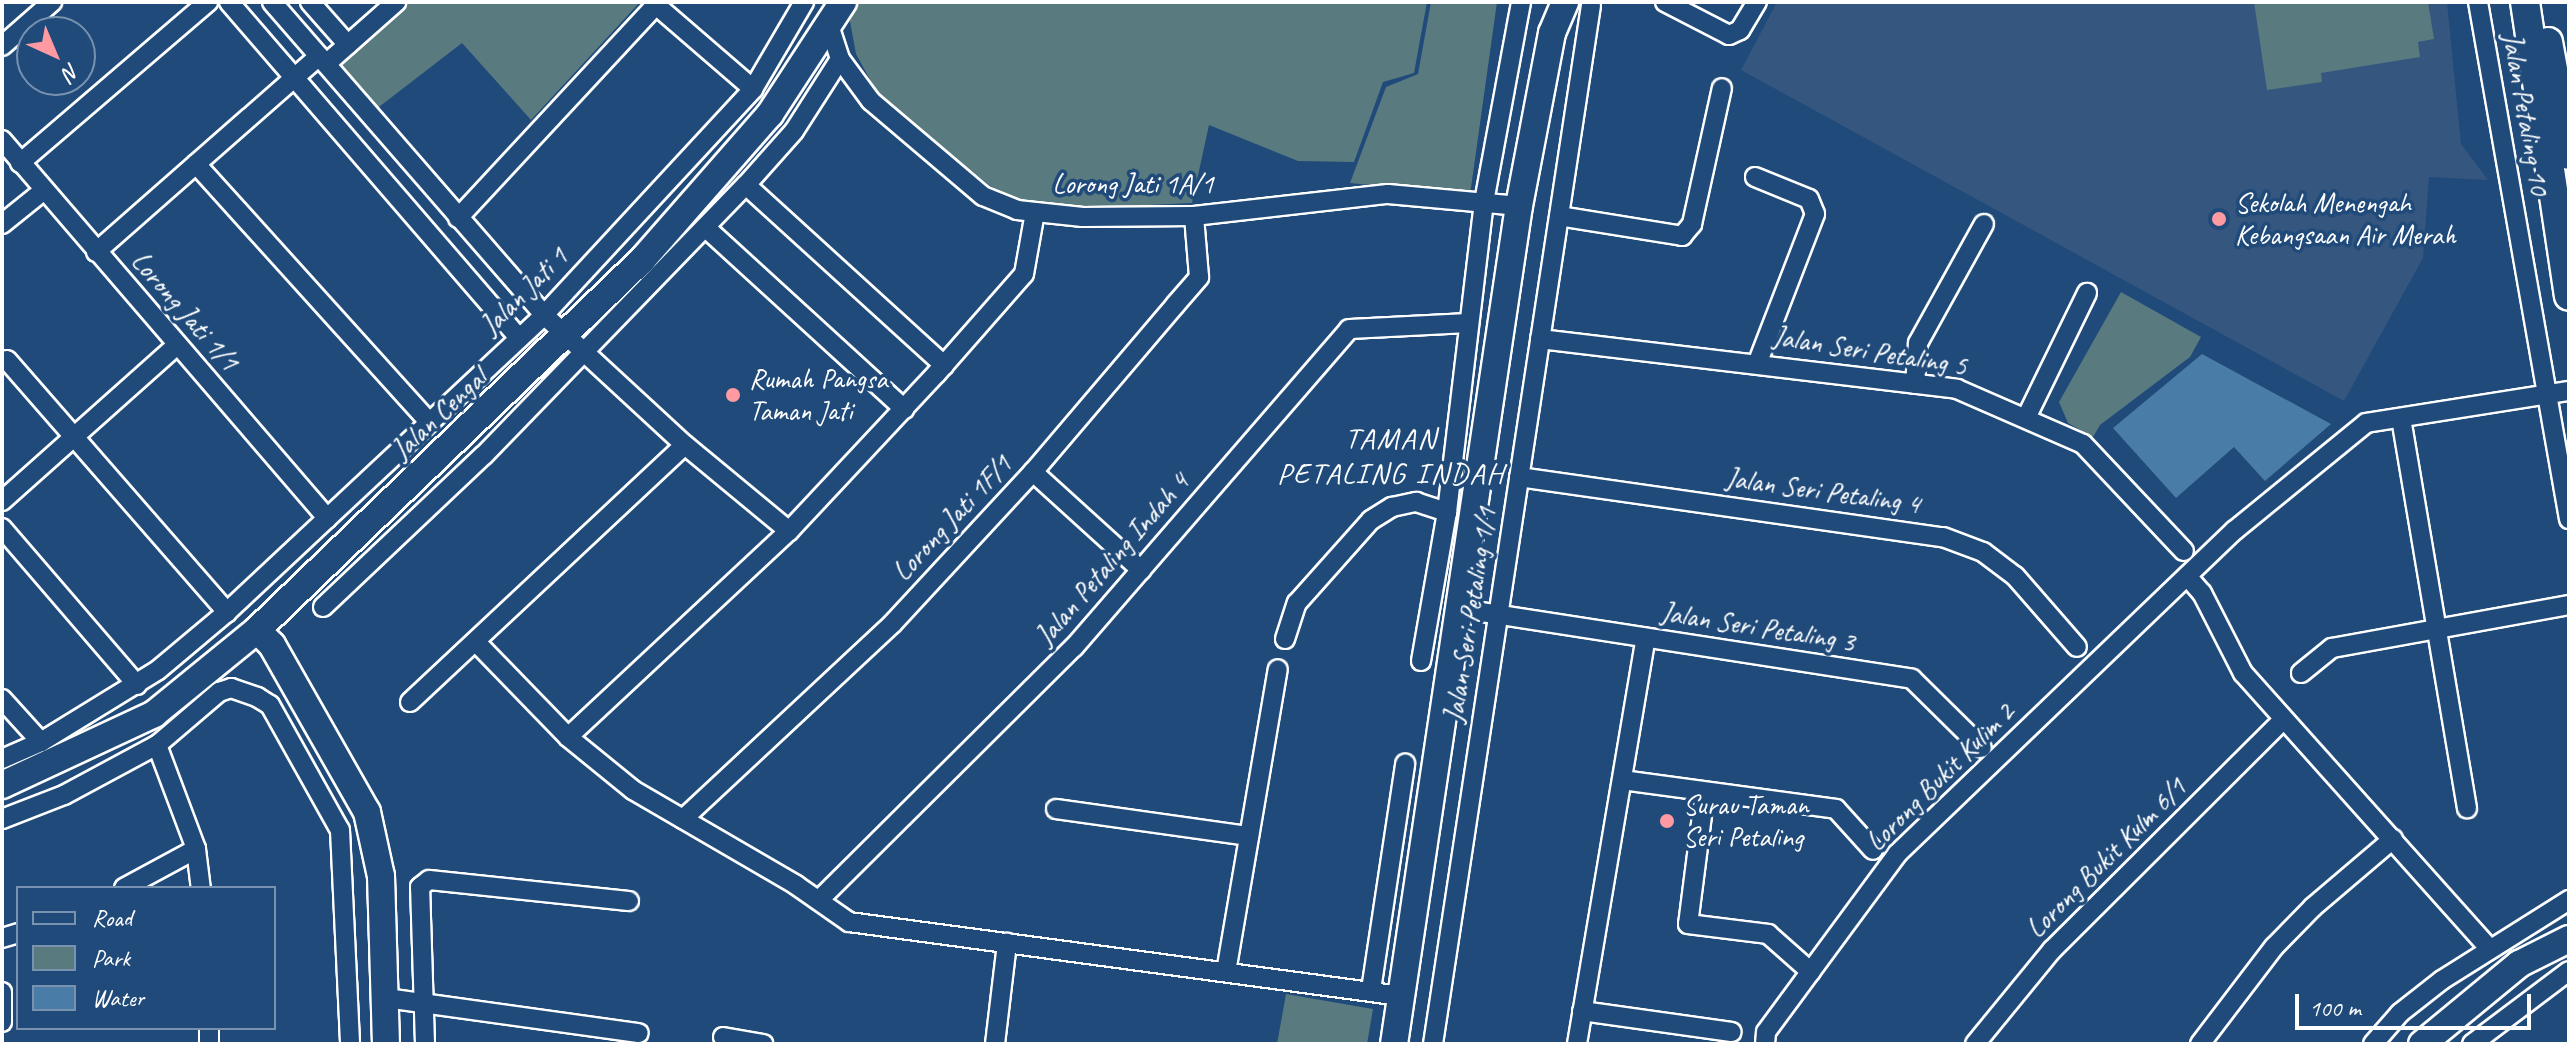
<!DOCTYPE html>
<style>
body{margin:0}
#map{position:relative;width:2571px;height:1046px;overflow:hidden;background:#1f4a7a;font-family:Caveat,sans-serif}
div>[style]{position:absolute}
.built>*{inset:0;background:#35567e}
.green>*{inset:0;background:#597a7f}
.water>*{inset:0;background:#4a7ca8}
.roads{filter:drop-shadow(2px 0 #fff) drop-shadow(-2px 0 #fff) drop-shadow(0 2px #fff) drop-shadow(0 -2px #fff)}
.street>*{height:18px;margin:-9px;padding:0 9px;transform-origin:9px;border-radius:9px;background:#1f4a7a}
.secondary>*{height:26px;margin:-13px;padding:0 13px;transform-origin:13px;border-radius:13px;background:#1f4a7a}
.primary>*{height:28px;margin:-14px;padding:0 14px;transform-origin:14px;border-radius:14px;background:#1f4a7a}
.dots>*{width:22px;height:22px;translate:-50% -50%;box-sizing:border-box;border:4px solid #1f4a7a;border-radius:50%}
span{translate:-50% -50%;white-space:nowrap;text-align:center;line-height:1.15;-webkit-text-stroke:7px #1f4a7a;paint-order:stroke}
.street-label{font-size:28px;color:#fff}
.poi-label{font-size:28px;color:#fff}
.left{translate:0 -50%;text-align:left}
.neighbourhood-label{font-size:30px;color:#fff;letter-spacing:2px}
.frame{position:absolute;inset:0;border:4px solid #fff;pointer-events:none}
.legend{position:absolute;left:16px;top:886px;width:260px;height:144px;box-sizing:border-box;background:#1f4a7a;border:2px solid #7992af;margin:0;padding:10px 14px;list-style:none;font-size:24px;color:#fff}
.legend li{display:flex;align-items:center;gap:16px;height:40px}
.legend b{width:40px;border:2px solid #7992af}
.north{position:absolute;left:16px;top:16px;width:80px;height:80px;box-sizing:border-box;background:#1f4a7a;border:2px solid #7992af;border-radius:50%;rotate:136deg;font-size:22px;font-weight:700;line-height:32px;text-align:center;color:#fff}
.north::after{content:'';display:block;margin:auto;width:28px;height:36px;background:#ff9aa2;clip-path:polygon(50% 0,100% 100%,50% 72%,0 100%)}
.scale{position:absolute;left:2295px;top:994px;width:236px;height:36px;box-sizing:border-box;border:4px solid #fff;border-top:0;padding-left:10px;font-size:24px;line-height:28px;white-space:nowrap;color:#fff;-webkit-text-stroke:6px #1f4a7a;paint-order:stroke}
</style>
<div id="map">
<div class="built">
<i style="clip-path:polygon(1777px 2px,2447px 2px,2461px 144px,2488px 180px,2429px 177px,2423px 258px,2344px 401px,1741px 70px)"></i>
</div>
<div class="green">
<i style="clip-path:polygon(406px 2px,640px 2px,531px 120px,462px 43px,375px 110px,335px 63px)"></i>
<i style="clip-path:polygon(857px 2px,1427px 2px,1414px 73px,1383px 82px,1354px 162px,1298px 161px,1209px 125px,1192px 203px,1087px 208px,1019px 201px,989px 185px,878px 94px,856px 54px,849px 16px)"></i>
<i style="clip-path:polygon(1431px 2px,1497px 2px,1470px 195px,1350px 183px,1386px 87px,1418px 74px)"></i>
<i style="clip-path:polygon(2254px 2px,2428px 2px,2434px 39px,2418px 42px,2420px 57px,2321px 73px,2322px 82px,2267px 90px)"></i>
<i style="clip-path:polygon(2121px 292px,2201px 337px,2190px 357px,2100px 425px,2093px 437px,2068px 423px,2059px 402px)"></i>
<i style="clip-path:polygon(1286px 994px,1373px 1009px,1367px 1044px,1277px 1044px)"></i>
</div>
<div class="water">
<i style="clip-path:polygon(2202px 354px,2331px 424px,2265px 481px,2234px 447px,2176px 498px,2113px 428px)"></i>
</div>
<div class="roads">
<div class="street">
<i style="left:229px;top:2px;width:444px;rotate:49.2deg"></i>
<i style="left:272px;top:2px;width:415px;rotate:49deg"></i>
<i style="left:544px;top:315px;width:192px;rotate:42.7deg"></i>
<i style="left:685px;top:445px;width:135px;rotate:39.6deg"></i>
<i style="left:310px;top:2px;width:57px;rotate:48.5deg"></i>
<i style="left:1665px;top:2px;width:72px;rotate:27.3deg"></i>
<i style="left:1729px;top:35px;width:12px;rotate:-24deg"></i>
<i style="left:1740px;top:30px;width:33px;rotate:-59deg"></i>
<i style="left:2478px;top:2px;width:525px;rotate:80.02deg"></i>
<i style="left:657px;top:6px;width:127px;rotate:40.8deg"></i>
<i style="left:829px;top:25px;width:36px;rotate:72deg"></i>
<i style="left:840px;top:59px;width:52px;rotate:53.6deg"></i>
<i style="left:871px;top:101px;width:147px;rotate:40.3deg"></i>
<i style="left:983px;top:196px;width:37px;rotate:22deg"></i>
<i style="left:1017px;top:210px;width:66px;rotate:6.1deg"></i>
<i style="left:1083px;top:217px;width:111px;rotate:-0.5deg"></i>
<i style="left:1194px;top:216px;width:195px;rotate:-6.5deg"></i>
<i style="left:1388px;top:194px;width:132px;rotate:5.2deg"></i>
<i style="left:2px;top:46px;width:67px;rotate:-41.3deg"></i>
<i style="left:326px;top:64px;width:94px;rotate:-41.5deg"></i>
<i style="left:2px;top:140px;width:499px;rotate:49.3deg"></i>
<i style="left:20px;top:163px;width:248px;rotate:-40.6deg"></i>
<i style="left:196px;top:164px;width:346px;rotate:47.9deg"></i>
<i style="left:1755px;top:177px;width:58px;rotate:22.2deg"></i>
<i style="left:1809px;top:199px;width:16px;rotate:68deg"></i>
<i style="left:1815px;top:214px;width:159px;rotate:111.1deg"></i>
<i style="left:746px;top:185px;width:268px;rotate:42.3deg"></i>
<i style="left:1559px;top:216px;width:125px;rotate:9.2deg"></i>
<i style="left:1682px;top:236px;width:16px;rotate:-50deg"></i>
<i style="left:1692px;top:224px;width:139px;rotate:-77.6deg"></i>
<i style="left:458px;top:218px;width:295px;rotate:-47.1deg"></i>
<i style="left:2px;top:224px;width:53px;rotate:-38.8deg"></i>
<i style="left:705px;top:227px;width:270px;rotate:42.4deg"></i>
<i style="left:96px;top:252px;width:297px;rotate:-41.3deg"></i>
<i style="left:1540px;top:339px;width:420px;rotate:6.8deg"></i>
<i style="left:1957px;top:389px;width:137px;rotate:23.6deg"></i>
<i style="left:2083px;top:444px;width:147px;rotate:46.7deg"></i>
<i style="left:7px;top:360px;width:335px;rotate:48.9deg"></i>
<i style="left:1915px;top:384px;width:41px;rotate:-85.8deg"></i>
<i style="left:1918px;top:343px;width:136px;rotate:-61deg"></i>
<i style="left:2027px;top:416px;width:137px;rotate:-64deg"></i>
<i style="left:2401px;top:418px;width:396px;rotate:80.4deg"></i>
<i style="left:1033px;top:472px;width:146px;rotate:42.2deg"></i>
<i style="left:1519px;top:477px;width:428px;rotate:8.1deg"></i>
<i style="left:1943px;top:537px;width:43px;rotate:20.6deg"></i>
<i style="left:1983px;top:552px;width:40px;rotate:37deg"></i>
<i style="left:2015px;top:576px;width:94px;rotate:48.9deg"></i>
<i style="left:2px;top:501px;width:234px;rotate:-41.7deg"></i>
<i style="left:2px;top:528px;width:207px;rotate:49.3deg"></i>
<i style="left:2187px;top:576px;width:23px;rotate:49deg"></i>
<i style="left:2202px;top:593px;width:90px;rotate:62.9deg"></i>
<i style="left:2243px;top:673px;width:370px;rotate:48.2deg"></i>
<i style="left:323px;top:607px;width:221px;rotate:-43.4deg"></i>
<i style="left:484px;top:455px;width:376px;rotate:-45.9deg"></i>
<i style="left:746px;top:185px;width:72px;rotate:-48.4deg"></i>
<i style="left:794px;top:131px;width:85px;rotate:-57.4deg"></i>
<i style="left:1462px;top:609px;width:455px;rotate:8.8deg"></i>
<i style="left:1912px;top:679px;width:98px;rotate:44.6deg"></i>
<i style="left:1285px;top:639px;width:38px;rotate:-72deg"></i>
<i style="left:1297px;top:603px;width:111px;rotate:-48.3deg"></i>
<i style="left:1371px;top:520px;width:25px;rotate:-32deg"></i>
<i style="left:1392px;top:507px;width:25px;rotate:-12deg"></i>
<i style="left:1416px;top:502px;width:33px;rotate:18deg"></i>
<i style="left:476px;top:642px;width:132px;rotate:45.9deg"></i>
<i style="left:568px;top:737px;width:84px;rotate:39.2deg"></i>
<i style="left:633px;top:790px;width:189px;rotate:30.2deg"></i>
<i style="left:796px;top:885px;width:65px;rotate:34.9deg"></i>
<i style="left:849px;top:922px;width:557px;rotate:7.64deg"></i>
<i style="left:1421px;top:661px;width:151px;rotate:-80.1deg"></i>
<i style="left:1447px;top:512px;width:312px;rotate:-83.2deg"></i>
<i style="left:1484px;top:202px;width:203px;rotate:-79.5deg"></i>
<i style="left:2301px;top:673px;width:40px;rotate:-39deg"></i>
<i style="left:2332px;top:648px;width:241px;rotate:-10.3deg"></i>
<i style="left:2px;top:699px;width:58px;rotate:47.8deg"></i>
<i style="left:410px;top:702px;width:376px;rotate:-43.1deg"></i>
<i style="left:568px;top:737px;width:302px;rotate:-43deg"></i>
<i style="left:789px;top:531px;width:215px;rotate:-46.9deg"></i>
<i style="left:936px;top:374px;width:133px;rotate:-48.7deg"></i>
<i style="left:1024px;top:274px;width:63px;rotate:-79.9deg"></i>
<i style="left:157px;top:745px;width:111px;rotate:69.4deg"></i>
<i style="left:196px;top:849px;width:39px;rotate:83deg"></i>
<i style="left:2px;top:759px;width:43px;rotate:-23.6deg"></i>
<i style="left:41px;top:742px;width:137px;rotate:-31.6deg"></i>
<i style="left:158px;top:670px;width:90px;rotate:-40deg"></i>
<i style="left:227px;top:612px;width:434px;rotate:-43.1deg"></i>
<i style="left:544px;top:315px;width:308px;rotate:-47.2deg"></i>
<i style="left:753px;top:89px;width:101px;rotate:-59.6deg"></i>
<i style="left:1622px;top:780px;width:216px;rotate:7.7deg"></i>
<i style="left:1836px;top:809px;width:55px;rotate:47.9deg"></i>
<i style="left:1705px;top:792px;width:133px;rotate:97.3deg"></i>
<i style="left:1688px;top:924px;width:81px;rotate:7.1deg"></i>
<i style="left:1768px;top:934px;width:57px;rotate:41.5deg"></i>
<i style="left:1056px;top:809px;width:195px;rotate:8deg"></i>
<i style="left:2px;top:819px;width:66px;rotate:-21.2deg"></i>
<i style="left:64px;top:795px;width:106px;rotate:-28.3deg"></i>
<i style="left:157px;top:745px;width:82px;rotate:-40.5deg"></i>
<i style="left:219px;top:692px;width:13px;rotate:-18deg"></i>
<i style="left:231px;top:688px;width:28px;rotate:19deg"></i>
<i style="left:257px;top:697px;width:15px;rotate:32deg"></i>
<i style="left:270px;top:705px;width:143px;rotate:60.8deg"></i>
<i style="left:340px;top:830px;width:214px;rotate:87.3deg"></i>
<i style="left:683px;top:819px;width:287px;rotate:-43deg"></i>
<i style="left:893px;top:623px;width:206px;rotate:-47.2deg"></i>
<i style="left:1033px;top:472px;width:219px;rotate:-49.6deg"></i>
<i style="left:1175px;top:305px;width:37px;rotate:-49deg"></i>
<i style="left:1199px;top:277px;width:61px;rotate:-94.7deg"></i>
<i style="left:124px;top:888px;width:82px;rotate:-28.4deg"></i>
<i style="left:819px;top:900px;width:359px;rotate:-44.8deg"></i>
<i style="left:1074px;top:647px;width:420px;rotate:-49.1deg"></i>
<i style="left:1349px;top:329px;width:120px;rotate:-2.9deg"></i>
<i style="left:2px;top:938px;width:17px;rotate:-17deg"></i>
<i style="left:1226px;top:972px;width:307px;rotate:-80.3deg"></i>
<i style="left:1371px;top:990px;width:229px;rotate:-81.4deg"></i>
<i style="left:2px;top:992px;width:30px;rotate:90deg"></i>
<i style="left:386px;top:998px;width:255px;rotate:7.9deg"></i>
<i style="left:1582px;top:1011px;width:151px;rotate:8deg"></i>
<i style="left:209px;top:1028px;width:16px;rotate:90deg"></i>
<i style="left:723px;top:1037px;width:41px;rotate:9.9deg"></i>
<i style="left:425px;top:1044px;width:157px;rotate:-91.8deg"></i>
<i style="left:420px;top:887px;width:11px;rotate:-38deg"></i>
<i style="left:429px;top:880px;width:201px;rotate:6deg"></i>
<i style="left:995px;top:1044px;width:102px;rotate:-83.2deg"></i>
<i style="left:1433px;top:1044px;width:1050px;rotate:-81.35deg"></i>
<i style="left:1577px;top:1044px;width:412px;rotate:-80.4deg"></i>
<i style="left:1765px;top:1044px;width:12px;rotate:-85deg"></i>
<i style="left:1766px;top:1032px;width:221px;rotate:-53.6deg"></i>
<i style="left:1897px;top:854px;width:468px;rotate:-43.8deg"></i>
<i style="left:2235px;top:530px;width:169px;rotate:-39.2deg"></i>
<i style="left:2366px;top:423px;width:206px;rotate:-9deg"></i>
<i style="left:1975px;top:1044px;width:122px;rotate:-50.7deg"></i>
<i style="left:2052px;top:950px;width:327px;rotate:-44.9deg"></i>
<i style="left:2200px;top:1044px;width:122px;rotate:-52.7deg"></i>
<i style="left:2274px;top:947px;width:56px;rotate:-45.7deg"></i>
<i style="left:2313px;top:907px;width:105px;rotate:-40.4deg"></i>
<i style="left:2373px;top:1044px;width:41px;rotate:-48.9deg"></i>
<i style="left:2400px;top:1013px;width:53px;rotate:-38.2deg"></i>
<i style="left:2442px;top:980px;width:150px;rotate:-32.2deg"></i>
<i style="left:2472px;top:1044px;width:121px;rotate:-37deg"></i>
</div>
<div class="secondary">
<i style="left:257px;top:630px;width:21px;rotate:45deg"></i>
<i style="left:272px;top:645px;width:192px;rotate:60.4deg"></i>
<i style="left:367px;top:812px;width:66px;rotate:77.7deg"></i>
<i style="left:381px;top:876px;width:168px;rotate:88.3deg"></i>
<i style="left:2px;top:785px;width:168px;rotate:-25deg"></i>
<i style="left:154px;top:714px;width:133px;rotate:-39.2deg"></i>
<i style="left:257px;top:630px;width:535px;rotate:-43.86deg"></i>
<i style="left:643px;top:259px;width:193px;rotate:-48.8deg"></i>
<i style="left:770px;top:114px;width:134px;rotate:-56.9deg"></i>
<i style="left:1394px;top:1044px;width:847px;rotate:-81.52deg"></i>
<i style="left:1519px;top:206px;width:176px;rotate:-79.2deg"></i>
<i style="left:1552px;top:33px;width:34px;rotate:-67deg"></i>
<i style="left:2422px;top:1044px;width:126px;rotate:-39.5deg"></i>
<i style="left:2519px;top:964px;width:56px;rotate:-26.6deg"></i>
</div>
<div class="primary">
<i style="left:2525px;top:2px;width:297px;rotate:81.5deg"></i>
<i style="left:2548px;top:42px;width:115px;rotate:79.5deg"></i>
</div>
</div>
<div class="dots">
<i style="left:2219px;top:219px;background:#ff9aa2"></i>
<i style="left:733px;top:395px;background:#ff9aa2"></i>
<i style="left:1667px;top:821px;background:#ff9aa2"></i>
</div>
<div class="street-label">
<span style="left:2526px;top:114px;rotate:80deg">Jalan Petaling 10</span>
<span style="left:1133px;top:184px">Lorong Jati 1A/1</span>
<span style="left:524px;top:291px;rotate:-45deg">Jalan Jati 1</span>
<span style="left:185px;top:311px;rotate:49deg">Lorong Jati 1/1</span>
<span style="left:1870px;top:351px;rotate:9deg">Jalan Seri Petaling 5</span>
<span style="left:439px;top:414px;rotate:-43deg">Jalan Cengal</span>
<span style="left:1823px;top:491px;rotate:8deg">Jalan Seri Petaling 4</span>
<span style="left:952px;top:518px;rotate:-47deg">Lorong Jati 1F/1</span>
<span style="left:1112px;top:559px;rotate:-49deg">Jalan Petaling Indah 4</span>
<span style="left:1470px;top:615px;rotate:-81deg">Jalan Seri Petaling 1/1</span>
<span style="left:1758px;top:627px;rotate:9deg">Jalan Seri Petaling 3</span>
<span style="left:1940px;top:777px;rotate:-45deg">Lorong Bukit Kulim 2</span>
<span style="left:2106px;top:858px;rotate:-45deg">Lorong Bukit Kulm 6/1</span>
</div>
<div class="poi-label">
<span class="left" style="left:2235px;top:219px">Sekolah Menengah<br>Kebangsaan Air Merah</span>
<span class="left" style="left:749px;top:395px">Rumah Pangsa<br>Taman Jati</span>
<span class="left" style="left:1683px;top:821px">Surau Taman<br>Seri Petaling</span>
</div>
<div class="neighbourhood-label">
<span style="left:1391px;top:455px">TAMAN<br>PETALING INDAH</span>
</div>
<div class="frame"></div>
<ul class="legend">
<li><b style="height:10px;background:#1f4a7a"></b>Road</li>
<li><b style="height:22px;background:#597a7f"></b>Park</li>
<li><b style="height:22px;background:#4a7ca8"></b>Water</li>
</ul>
<div class="north">N</div>
<div class="scale">100 m</div>
</div>
